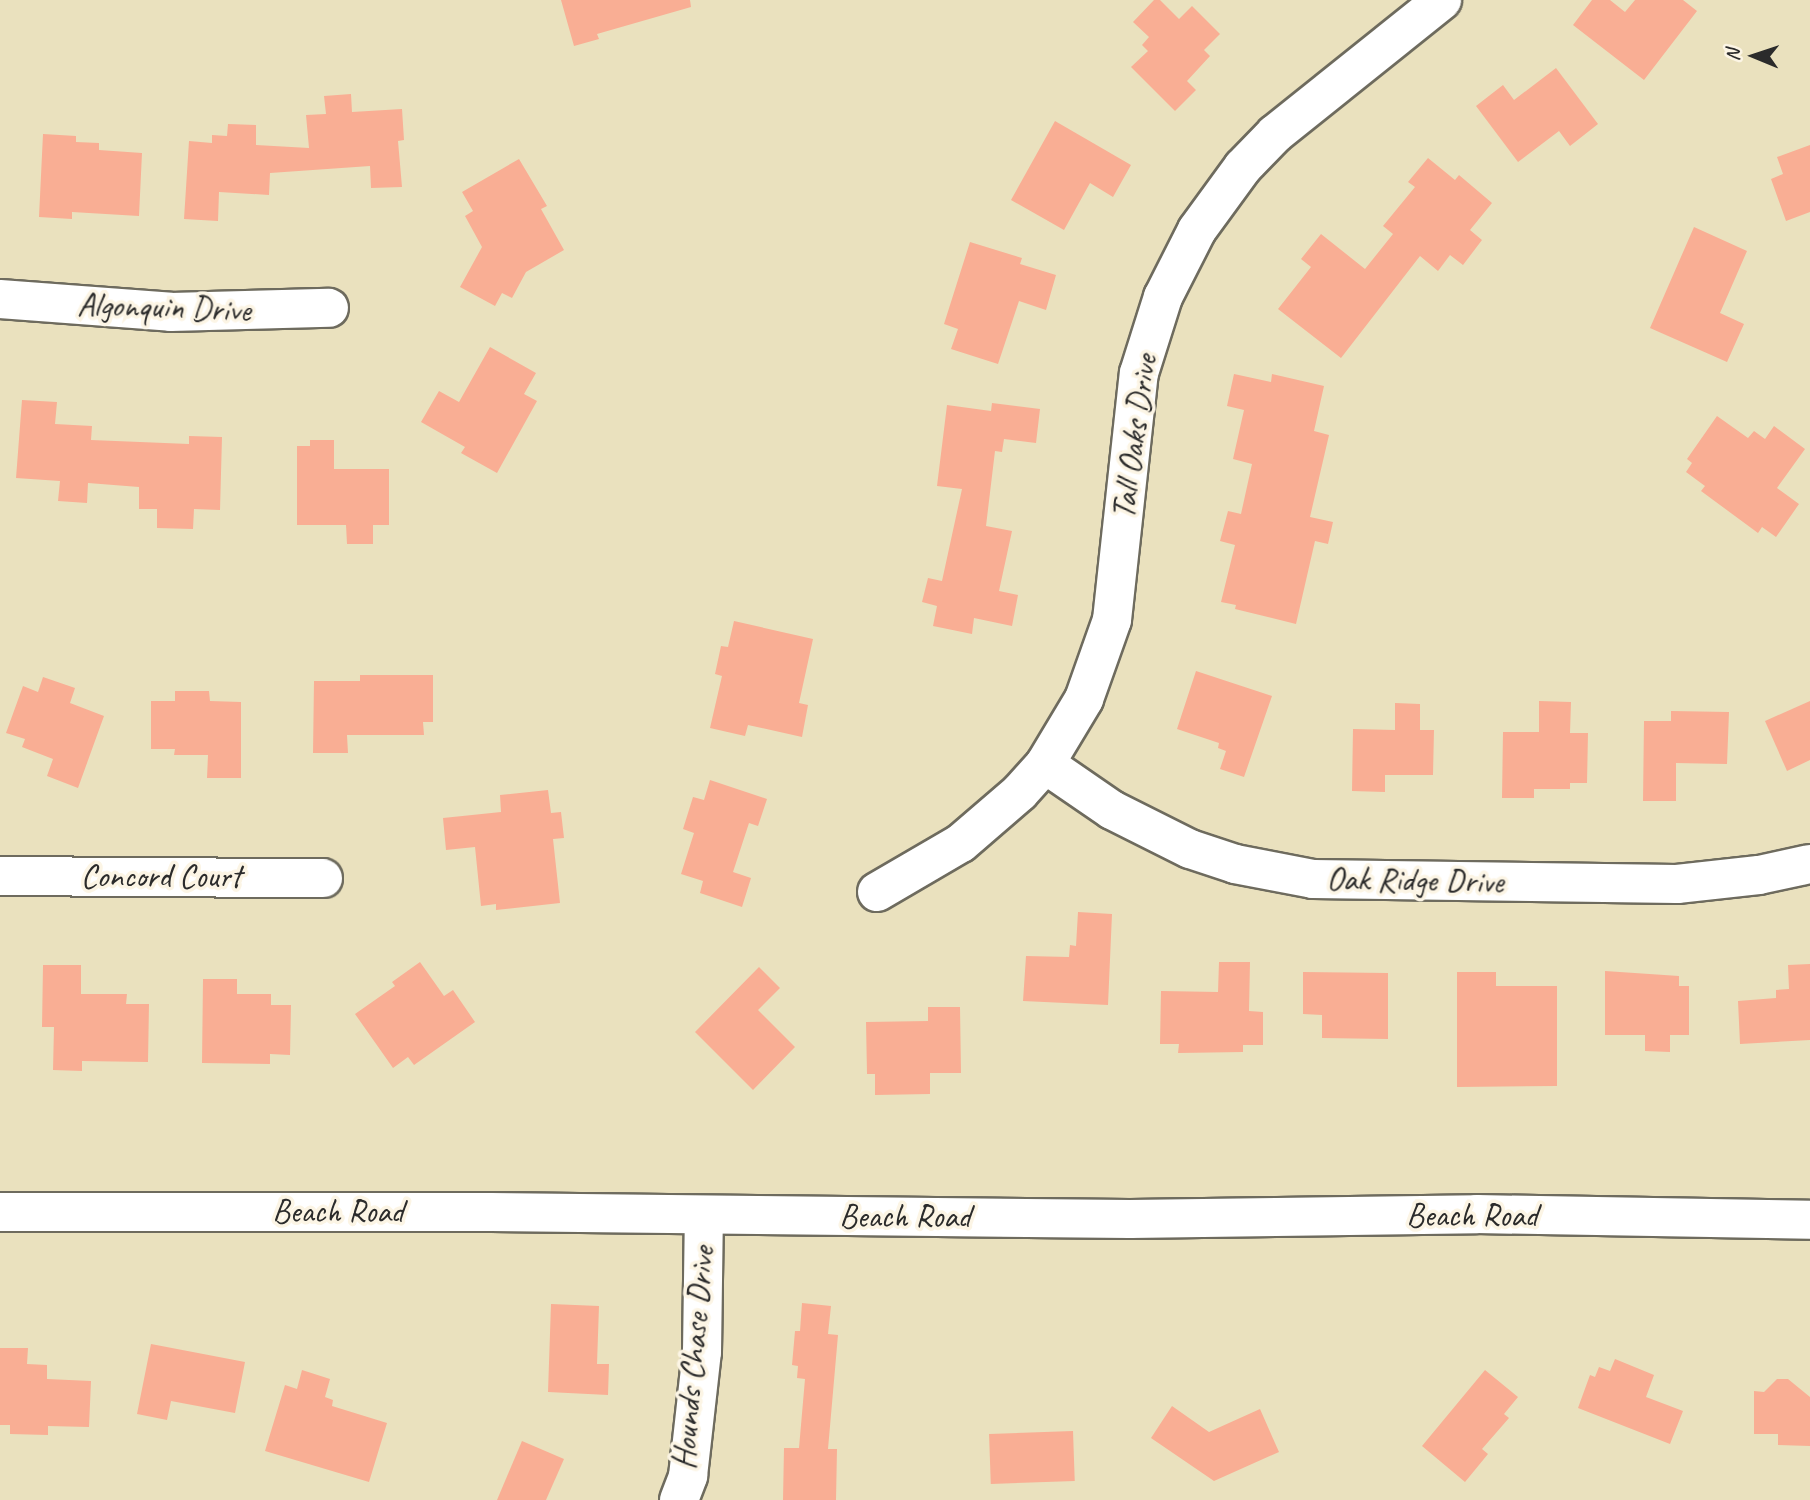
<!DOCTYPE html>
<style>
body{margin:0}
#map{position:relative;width:1810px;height:1500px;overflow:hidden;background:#eae1be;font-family:Caveat,sans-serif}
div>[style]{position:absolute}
.building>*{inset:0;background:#f9ae94;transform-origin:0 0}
.roads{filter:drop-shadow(2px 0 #6e6b5e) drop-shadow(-2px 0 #6e6b5e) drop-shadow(0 2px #6e6b5e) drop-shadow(0 -2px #6e6b5e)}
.minor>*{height:38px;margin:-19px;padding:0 19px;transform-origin:19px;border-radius:19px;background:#fff}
span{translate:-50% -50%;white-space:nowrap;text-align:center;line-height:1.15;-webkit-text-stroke:7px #fcf5e5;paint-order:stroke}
.street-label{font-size:33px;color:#2b2b2b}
.north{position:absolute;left:1719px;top:21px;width:70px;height:70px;-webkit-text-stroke:5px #fcf5e5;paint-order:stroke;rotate:272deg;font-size:19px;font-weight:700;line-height:28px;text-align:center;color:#2b2b2b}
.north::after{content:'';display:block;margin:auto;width:24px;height:32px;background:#2b2b2b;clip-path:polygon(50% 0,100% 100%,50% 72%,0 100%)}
</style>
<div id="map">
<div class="building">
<i style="clip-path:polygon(561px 0,690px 0,691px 7px,597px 34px,599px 39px,574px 46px)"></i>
<i style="clip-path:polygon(1154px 0,1160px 0,1179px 19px,1192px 6px,1220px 34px,1204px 50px,1210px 56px,1187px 81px,1196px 90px,1175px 111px,1131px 67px,1148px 51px,1142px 45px,1149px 37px,1133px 22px)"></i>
<i style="clip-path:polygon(1592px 0,1610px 0,1625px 12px,1635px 0,1683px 0,1697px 11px,1644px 80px,1573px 25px)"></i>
<i style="clip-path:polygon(1556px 68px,1598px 124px,1570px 146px,1559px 131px,1518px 162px,1476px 106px,1503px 85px,1514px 100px)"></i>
<i style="clip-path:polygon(351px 94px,352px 112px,402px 109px,404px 140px,398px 141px,402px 187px,371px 188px,370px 166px,270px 173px,269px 195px,219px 192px,218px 221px,184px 219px,189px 141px,212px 143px,212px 135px,227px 136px,228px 124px,256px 125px,256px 145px,309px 148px,306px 115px,326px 114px,324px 96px)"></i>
<i style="clip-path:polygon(1055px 121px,1131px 165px,1113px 197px,1090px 183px,1064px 230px,1011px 200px)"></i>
<i style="clip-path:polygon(43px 134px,76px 136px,76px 142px,99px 143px,99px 150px,142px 153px,139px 216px,72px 212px,72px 219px,39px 217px)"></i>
<i style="clip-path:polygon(1810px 145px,1810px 212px,1786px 221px,1771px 179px,1783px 174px,1777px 157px)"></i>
<i style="clip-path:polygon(1428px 158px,1455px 180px,1459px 175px,1492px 203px,1470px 230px,1482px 240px,1463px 265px,1450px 255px,1438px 271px,1420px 256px,1341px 358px,1278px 309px,1311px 267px,1301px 259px,1321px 234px,1365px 269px,1393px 234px,1383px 226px,1415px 187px,1408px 182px)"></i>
<i style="clip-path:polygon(519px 159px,547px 206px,541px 209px,564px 250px,526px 272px,512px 298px,502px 293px,495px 306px,460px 287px,482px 247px,465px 216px,473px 211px,462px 192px)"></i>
<i style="clip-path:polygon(1694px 227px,1747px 251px,1720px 313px,1744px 324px,1727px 362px,1650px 328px)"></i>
<i style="clip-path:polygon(970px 242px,1022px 258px,1020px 264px,1056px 275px,1046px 310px,1019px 301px,998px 364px,951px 349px,958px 329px,944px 324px)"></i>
<i style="clip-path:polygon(490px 347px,536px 373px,524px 394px,537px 401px,497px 473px,461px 453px,465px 447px,421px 422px,439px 391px,459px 402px)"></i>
<i style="clip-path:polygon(1234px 374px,1271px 382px,1272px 374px,1324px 386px,1314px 431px,1329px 435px,1310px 517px,1333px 522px,1328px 544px,1315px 541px,1296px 624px,1235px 609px,1236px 605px,1221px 602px,1235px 545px,1220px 541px,1228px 511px,1241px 514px,1252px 464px,1233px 459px,1244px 410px,1227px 406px)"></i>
<i style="clip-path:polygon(22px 400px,57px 402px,55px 424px,92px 426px,91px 440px,189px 444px,189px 436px,222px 437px,220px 510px,194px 509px,193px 529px,157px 528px,157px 509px,139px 509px,139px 487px,88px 483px,87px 503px,58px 501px,60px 481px,16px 478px)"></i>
<i style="clip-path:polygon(992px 403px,1040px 409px,1036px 443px,1004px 439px,1002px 452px,995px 451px,986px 526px,1012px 531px,999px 591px,1018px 595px,1012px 626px,974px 618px,972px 634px,933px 626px,937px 606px,922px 602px,928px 578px,942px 581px,962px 489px,937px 486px,947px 405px,991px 411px)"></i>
<i style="clip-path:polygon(1717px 416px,1748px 438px,1754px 431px,1765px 439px,1774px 426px,1805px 449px,1777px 488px,1799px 504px,1776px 537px,1762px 527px,1758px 533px,1701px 491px,1705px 486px,1686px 472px,1692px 463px,1687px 459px)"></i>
<i style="clip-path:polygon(310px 440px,334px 440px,334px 469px,389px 469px,389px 525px,373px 525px,373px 544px,347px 544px,346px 525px,297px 525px,297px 446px,310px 446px)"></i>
<i style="clip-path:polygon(734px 621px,813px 639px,799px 703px,808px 705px,802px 737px,748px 725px,745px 736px,710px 728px,722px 676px,715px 674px,721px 646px,728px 647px)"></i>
<i style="clip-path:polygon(1196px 671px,1272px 696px,1244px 777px,1220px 769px,1226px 751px,1218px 748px,1219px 743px,1177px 729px)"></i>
<i style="clip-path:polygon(360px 675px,433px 675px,433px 722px,423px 722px,424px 735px,347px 735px,348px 753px,313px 753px,314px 681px,360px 681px)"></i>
<i style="clip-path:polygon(43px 677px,75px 688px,70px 703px,104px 716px,78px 788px,47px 776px,53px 759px,22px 747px,25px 739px,6px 733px,23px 686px,38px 692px)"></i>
<i style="clip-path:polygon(175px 691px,209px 691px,210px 701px,241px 702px,241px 778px,207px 778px,208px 755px,174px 755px,175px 749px,151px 749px,151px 701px,175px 701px)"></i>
<i style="clip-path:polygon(1539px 701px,1571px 702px,1570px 733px,1588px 733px,1587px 783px,1570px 783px,1570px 789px,1534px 789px,1534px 798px,1502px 798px,1503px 732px,1539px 732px)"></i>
<i style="clip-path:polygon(1810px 701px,1810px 760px,1787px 771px,1765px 721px)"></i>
<i style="clip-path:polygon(1395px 703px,1420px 704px,1420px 730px,1434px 730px,1433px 775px,1385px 775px,1385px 792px,1352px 791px,1353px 729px,1395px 730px)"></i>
<i style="clip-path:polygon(1671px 711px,1729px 712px,1727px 764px,1676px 763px,1676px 801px,1643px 801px,1644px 721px,1671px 721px)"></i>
<i style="clip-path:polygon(710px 780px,767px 799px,758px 826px,749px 823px,733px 872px,751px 878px,742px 907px,700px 893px,703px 881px,681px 874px,694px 833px,683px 829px,693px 797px,704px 800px)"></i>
<i style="clip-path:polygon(548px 790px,551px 813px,561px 812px,564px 838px,553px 839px,560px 903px,496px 910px,496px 904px,481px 906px,475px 847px,446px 850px,443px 818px,501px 812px,500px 795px)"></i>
<i style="clip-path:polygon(1078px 912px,1112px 914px,1108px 1005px,1023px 1001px,1026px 956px,1069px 957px,1070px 945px,1076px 946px)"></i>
<i style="clip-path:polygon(420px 962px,444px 996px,453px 990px,475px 1022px,414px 1065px,408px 1057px,393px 1068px,355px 1014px,395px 986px,392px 982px)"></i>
<i style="clip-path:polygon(1219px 962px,1250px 962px,1249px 1011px,1263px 1012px,1263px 1045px,1243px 1045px,1243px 1052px,1178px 1053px,1179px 1044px,1160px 1044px,1161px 991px,1218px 992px)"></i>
<i style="clip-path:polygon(1810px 964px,1810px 1040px,1740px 1044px,1738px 1001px,1776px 998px,1776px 990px,1789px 989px,1788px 965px)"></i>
<i style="clip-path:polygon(43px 965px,81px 965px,81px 994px,127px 994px,126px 1004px,149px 1004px,148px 1062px,82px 1061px,82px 1071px,53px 1070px,54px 1027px,42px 1027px)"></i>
<i style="clip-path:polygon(759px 967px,780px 988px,758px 1010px,795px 1047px,753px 1090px,695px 1032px)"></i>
<i style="clip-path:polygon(1605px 971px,1679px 976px,1679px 986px,1689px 986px,1689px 1035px,1670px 1035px,1670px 1052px,1645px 1051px,1645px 1035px,1605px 1035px)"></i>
<i style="clip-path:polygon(1303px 972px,1388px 973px,1388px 1039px,1322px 1038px,1322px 1015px,1303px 1014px)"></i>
<i style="clip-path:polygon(1457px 972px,1496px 972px,1496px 986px,1557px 986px,1557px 1086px,1457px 1087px)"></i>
<i style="clip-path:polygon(203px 979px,237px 979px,237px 994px,271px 994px,271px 1005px,291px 1005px,290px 1055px,270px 1054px,270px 1064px,202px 1063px)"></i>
<i style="clip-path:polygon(928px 1007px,960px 1007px,961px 1073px,930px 1073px,930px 1094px,875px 1095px,875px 1074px,867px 1074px,866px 1022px,928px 1021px)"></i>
<i style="clip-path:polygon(802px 1303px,831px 1306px,828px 1334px,838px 1335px,828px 1449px,837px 1449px,836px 1500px,783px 1500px,784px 1448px,799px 1448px,805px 1379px,797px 1378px,798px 1366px,792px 1365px,795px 1331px,800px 1331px)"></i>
<i style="clip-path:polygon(551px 1304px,599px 1306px,597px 1364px,609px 1364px,608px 1395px,548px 1392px)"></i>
<i style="clip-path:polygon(151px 1344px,245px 1362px,235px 1413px,171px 1401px,167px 1420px,137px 1414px)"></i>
<i style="clip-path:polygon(0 1348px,28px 1348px,27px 1364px,47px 1365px,47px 1379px,91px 1381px,89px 1427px,48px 1426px,48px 1435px,10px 1434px,10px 1425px,0 1425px)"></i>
<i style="clip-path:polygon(1615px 1359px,1654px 1375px,1646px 1397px,1683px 1411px,1670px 1444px,1578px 1408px,1590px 1375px,1595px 1377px,1599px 1367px,1610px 1371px)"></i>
<i style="clip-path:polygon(302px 1370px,330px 1379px,325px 1397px,333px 1400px,332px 1406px,387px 1423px,369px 1482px,265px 1451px,285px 1385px,297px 1389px)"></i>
<i style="clip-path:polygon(1485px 1370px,1518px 1397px,1504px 1414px,1509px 1418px,1482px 1449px,1488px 1454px,1465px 1482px,1422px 1446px)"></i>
<i style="clip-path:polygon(1777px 1379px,1788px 1379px,1810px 1397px,1810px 1446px,1778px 1445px,1778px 1434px,1754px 1434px,1754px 1391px,1764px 1392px)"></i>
<i style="clip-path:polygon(1172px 1406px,1209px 1432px,1260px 1409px,1279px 1452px,1214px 1481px,1151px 1438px)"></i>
<i style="left:1073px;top:1431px;width:50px;height:84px;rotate:88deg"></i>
<i style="clip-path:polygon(522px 1441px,564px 1459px,546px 1500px,497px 1500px)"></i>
</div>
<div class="roads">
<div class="minor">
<i style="left:0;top:299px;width:171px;rotate:4.3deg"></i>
<i style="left:171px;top:312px;width:158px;rotate:-1.5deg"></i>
<i style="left:1045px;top:764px;width:81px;rotate:34.5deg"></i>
<i style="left:1112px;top:810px;width:87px;rotate:26.6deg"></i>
<i style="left:1190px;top:849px;width:47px;rotate:18.4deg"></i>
<i style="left:1235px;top:864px;width:79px;rotate:10.9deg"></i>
<i style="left:1313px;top:879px;width:364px;rotate:0.8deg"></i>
<i style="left:1677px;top:884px;width:82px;rotate:-6.3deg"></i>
<i style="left:1759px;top:875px;width:52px;rotate:-12.2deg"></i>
<i style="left:0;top:876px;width:323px;rotate:0.4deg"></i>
<i style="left:877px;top:892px;width:97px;rotate:-30.3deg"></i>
<i style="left:961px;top:843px;width:78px;rotate:-40.8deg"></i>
<i style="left:1020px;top:792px;width:38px;rotate:-48deg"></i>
<i style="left:1045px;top:764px;width:76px;rotate:-59deg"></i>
<i style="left:1084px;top:699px;width:84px;rotate:-70.5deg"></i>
<i style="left:1112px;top:620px;width:248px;rotate:-83.8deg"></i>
<i style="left:1139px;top:373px;width:80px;rotate:-72.5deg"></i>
<i style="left:1163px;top:297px;width:75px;rotate:-63.1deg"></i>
<i style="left:1197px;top:230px;width:78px;rotate:-53.9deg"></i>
<i style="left:1243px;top:167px;width:46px;rotate:-45.9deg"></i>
<i style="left:1275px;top:134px;width:214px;rotate:-38.7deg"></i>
<i style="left:0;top:1212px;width:489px"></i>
<i style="left:489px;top:1212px;width:641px;rotate:0.63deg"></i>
<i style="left:1130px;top:1219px;width:347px;rotate:-0.8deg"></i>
<i style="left:1477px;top:1214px;width:333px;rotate:1deg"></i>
<i style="left:679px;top:1500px;width:26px;rotate:-69deg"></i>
<i style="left:688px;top:1476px;width:125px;rotate:-83.6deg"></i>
<i style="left:702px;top:1352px;width:136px;rotate:-89.2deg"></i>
</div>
</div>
<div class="street-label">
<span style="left:164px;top:308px;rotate:2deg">Algonquin Drive</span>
<span style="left:1135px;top:437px;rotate:-82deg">Tall Oaks Drive</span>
<span style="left:161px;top:877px">Concord Court</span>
<span style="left:1415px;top:881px;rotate:1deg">Oak Ridge Drive</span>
<span style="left:338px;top:1212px">Beach Road</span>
<span style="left:1472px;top:1216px">Beach Road</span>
<span style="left:905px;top:1217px">Beach Road</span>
<span style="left:694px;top:1358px;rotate:-85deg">Hounds Chase Drive</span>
</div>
<div class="north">N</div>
</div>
